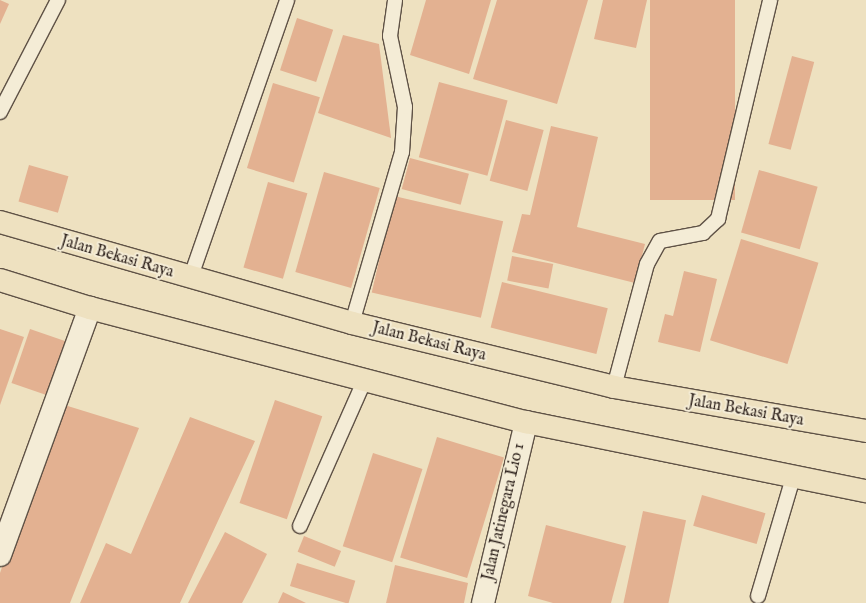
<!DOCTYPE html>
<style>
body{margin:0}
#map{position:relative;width:866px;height:603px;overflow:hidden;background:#eee1c0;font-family:"IM FELL English",serif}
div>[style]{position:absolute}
.building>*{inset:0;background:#e3b191;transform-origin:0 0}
.roads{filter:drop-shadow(1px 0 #5f5246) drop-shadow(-1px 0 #5f5246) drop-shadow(0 1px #5f5246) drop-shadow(0 -1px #5f5246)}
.service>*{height:14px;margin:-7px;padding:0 7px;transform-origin:7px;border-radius:7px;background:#f4ecd6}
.minor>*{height:22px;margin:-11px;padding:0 11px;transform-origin:11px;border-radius:11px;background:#f4ecd6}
.primary>*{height:22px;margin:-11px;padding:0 11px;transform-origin:11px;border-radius:11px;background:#eee1c0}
span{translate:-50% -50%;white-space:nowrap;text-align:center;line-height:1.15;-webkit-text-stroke:4px #f4ecd6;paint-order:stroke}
.street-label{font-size:16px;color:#2f231d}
</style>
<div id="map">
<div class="building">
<i style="clip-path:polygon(0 0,9px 4px,0 24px)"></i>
<i style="clip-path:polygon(426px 0,491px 0,469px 74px,410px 55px)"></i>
<i style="clip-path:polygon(497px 0,588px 0,557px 104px,473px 79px)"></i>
<i style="clip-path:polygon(603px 0,647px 0,636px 48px,594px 39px)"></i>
<i style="left:650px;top:0;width:85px;height:200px"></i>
<i style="left:297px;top:18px;width:38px;height:55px;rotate:18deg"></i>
<i style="clip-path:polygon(343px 35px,379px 44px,391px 138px,318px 113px)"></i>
<i style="left:792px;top:56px;width:23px;height:91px;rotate:15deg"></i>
<i style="left:439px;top:82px;width:71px;height:78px;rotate:15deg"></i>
<i style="left:273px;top:83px;width:49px;height:89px;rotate:17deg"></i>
<i style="left:506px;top:120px;width:39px;height:63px;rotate:15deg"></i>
<i style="clip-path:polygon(551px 126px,598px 137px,577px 227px,645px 244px,635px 283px,512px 252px,522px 214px,530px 215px)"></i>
<i style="left:410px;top:158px;width:61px;height:32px;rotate:15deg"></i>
<i style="left:29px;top:165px;width:41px;height:38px;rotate:16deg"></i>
<i style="left:759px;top:170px;width:61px;height:65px;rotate:16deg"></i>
<i style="left:324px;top:172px;width:58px;height:104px;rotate:16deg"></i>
<i style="left:268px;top:182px;width:41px;height:89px;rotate:16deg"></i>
<i style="left:394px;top:196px;width:112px;height:99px;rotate:13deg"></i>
<i style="left:741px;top:239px;width:81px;height:106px;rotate:17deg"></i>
<i style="left:512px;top:256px;width:42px;height:25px;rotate:11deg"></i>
<i style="clip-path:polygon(684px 271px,717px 279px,700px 352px,658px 342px,665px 314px,673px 316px)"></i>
<i style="left:502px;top:282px;width:109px;height:47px;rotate:14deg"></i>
<i style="clip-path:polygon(0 329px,24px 337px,0 405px)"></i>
<i style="left:30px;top:329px;width:40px;height:57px;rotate:19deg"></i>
<i style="left:275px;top:400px;width:50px;height:109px;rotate:19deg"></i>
<i style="clip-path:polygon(58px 403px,139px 428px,70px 603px,0 603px,0 573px)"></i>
<i style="clip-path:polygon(190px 417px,255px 441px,180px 603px,80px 603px,106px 543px,131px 554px)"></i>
<i style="left:437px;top:437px;width:70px;height:126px;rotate:17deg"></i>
<i style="left:373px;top:453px;width:52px;height:98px;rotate:18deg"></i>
<i style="left:702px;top:495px;width:66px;height:32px;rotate:16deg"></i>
<i style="left:643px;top:511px;width:44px;height:94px;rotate:12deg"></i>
<i style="clip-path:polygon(546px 525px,626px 546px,611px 603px,553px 603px,528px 596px)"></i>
<i style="clip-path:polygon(225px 532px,267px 554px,250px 588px,242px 603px,188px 603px)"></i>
<i style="left:304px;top:536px;width:40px;height:17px;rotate:22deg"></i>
<i style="left:297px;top:563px;width:61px;height:24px;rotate:17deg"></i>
<i style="clip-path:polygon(395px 565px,468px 583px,464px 603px,386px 603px)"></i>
<i style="clip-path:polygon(283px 592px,306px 603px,278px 603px)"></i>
</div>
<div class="roads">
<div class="service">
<i style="left:0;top:112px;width:126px;rotate:-62.6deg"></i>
<i style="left:190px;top:279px;width:295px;rotate:-70.8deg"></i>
<i style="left:352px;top:323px;width:178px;rotate:-73.7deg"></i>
<i style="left:402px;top:152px;width:45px;rotate:-86.2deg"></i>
<i style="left:405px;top:107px;width:73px;rotate:-101.9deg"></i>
<i style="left:390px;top:36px;width:36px;rotate:-82deg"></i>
<i style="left:614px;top:387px;width:127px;rotate:-75deg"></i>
<i style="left:647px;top:264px;width:26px;rotate:-61deg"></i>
<i style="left:660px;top:241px;width:44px;rotate:-10.5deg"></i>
<i style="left:703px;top:233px;width:21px;rotate:-43deg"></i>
<i style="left:718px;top:219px;width:225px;rotate:-76.6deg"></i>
<i style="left:300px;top:526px;width:161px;rotate:-66.1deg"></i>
<i style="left:758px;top:596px;width:123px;rotate:-73.5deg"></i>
</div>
<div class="minor">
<i style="left:0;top:555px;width:263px;rotate:-70deg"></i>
<i style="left:483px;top:603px;width:186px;rotate:-76.6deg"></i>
</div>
<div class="primary">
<i style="left:0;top:222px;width:366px;rotate:16deg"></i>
<i style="left:352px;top:323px;width:270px;rotate:13.7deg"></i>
<i style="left:614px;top:387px;width:256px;rotate:9.9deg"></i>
<i style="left:0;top:280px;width:94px;rotate:17.3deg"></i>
<i style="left:90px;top:308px;width:451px;rotate:14.7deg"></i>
<i style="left:526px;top:422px;width:347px;rotate:11.5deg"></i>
</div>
</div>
<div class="street-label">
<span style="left:117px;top:257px;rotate:16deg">Jalan Bekasi Raya</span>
<span style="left:429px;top:342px;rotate:14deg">Jalan Bekasi Raya</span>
<span style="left:746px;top:411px;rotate:10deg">Jalan Bekasi Raya</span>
<span style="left:504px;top:512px;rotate:-77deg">Jalan Jatinegara Lio 1</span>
</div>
</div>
